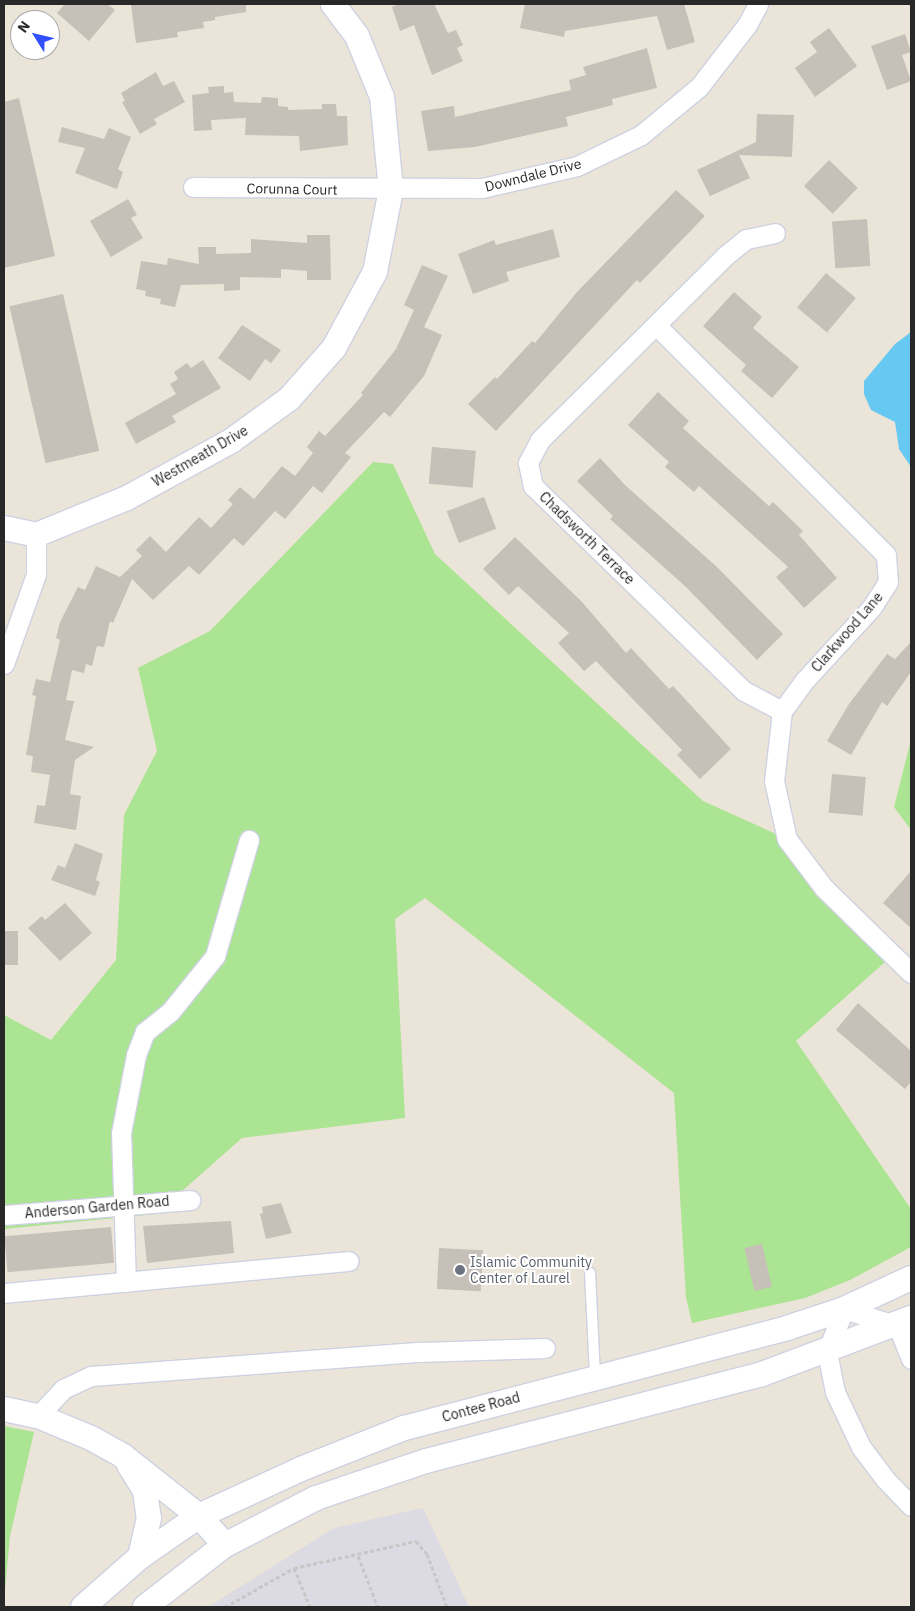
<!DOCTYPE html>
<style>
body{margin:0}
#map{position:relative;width:915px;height:1611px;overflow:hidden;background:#ebe4d8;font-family:"IBM Plex Sans",sans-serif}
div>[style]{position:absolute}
.industrial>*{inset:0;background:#dcdae3}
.green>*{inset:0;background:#abe492}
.water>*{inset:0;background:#67c8f1}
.building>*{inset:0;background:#c6c0b8;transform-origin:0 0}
.path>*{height:3px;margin-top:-1.5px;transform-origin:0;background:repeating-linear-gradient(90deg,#c7c7c7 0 4px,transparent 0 6.5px)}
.roads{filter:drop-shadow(1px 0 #ced1e2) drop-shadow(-1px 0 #ced1e2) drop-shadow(0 1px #ced1e2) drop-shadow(0 -1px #ced1e2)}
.service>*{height:10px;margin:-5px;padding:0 5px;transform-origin:5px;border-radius:5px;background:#fff}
.minor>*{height:19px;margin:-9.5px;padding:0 9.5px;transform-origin:9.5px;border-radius:9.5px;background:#fff}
.tertiary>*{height:24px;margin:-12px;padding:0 12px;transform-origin:12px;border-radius:12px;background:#fff}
.dots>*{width:14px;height:14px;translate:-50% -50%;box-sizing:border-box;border:2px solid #fff;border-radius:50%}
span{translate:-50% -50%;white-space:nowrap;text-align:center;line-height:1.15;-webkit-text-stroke:4px #fff;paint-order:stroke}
.street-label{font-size:14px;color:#282828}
.worship-label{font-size:14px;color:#5b616d}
.left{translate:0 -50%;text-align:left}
.frame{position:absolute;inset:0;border:5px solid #282828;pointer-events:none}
.north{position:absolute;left:10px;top:10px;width:50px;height:50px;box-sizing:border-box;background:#fff;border:1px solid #a9a9a9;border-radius:50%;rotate:306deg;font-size:14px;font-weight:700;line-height:20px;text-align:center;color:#282828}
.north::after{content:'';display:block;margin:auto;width:18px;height:22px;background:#3151ff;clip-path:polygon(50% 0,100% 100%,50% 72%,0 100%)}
</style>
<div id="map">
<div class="industrial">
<i style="clip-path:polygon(423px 1508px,469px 1607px,208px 1607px,334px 1528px)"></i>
</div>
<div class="green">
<i style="clip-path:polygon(373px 462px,393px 464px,435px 554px,703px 801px,787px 839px,893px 955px,796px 1041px,911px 1209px,911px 1247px,850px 1280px,805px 1298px,692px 1323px,686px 1297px,674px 1093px,425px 898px,395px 919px,405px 1118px,242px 1138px,156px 1214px,4px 1229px,4px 1015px,51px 1040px,116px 960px,124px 815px,157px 751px,138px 668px,210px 631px)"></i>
<i style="clip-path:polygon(911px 740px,911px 830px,894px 807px)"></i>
<i style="clip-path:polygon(4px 1426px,34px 1432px,10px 1536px,4px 1601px)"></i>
</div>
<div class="water">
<i style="clip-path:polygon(911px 332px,911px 467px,899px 449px,895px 422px,871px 410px,864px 394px,864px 381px,895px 344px)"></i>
</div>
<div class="building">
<i style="clip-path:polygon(65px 4px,107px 4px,115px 10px,89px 41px,57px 13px)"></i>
<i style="clip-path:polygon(246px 4px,246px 12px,215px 17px,215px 20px,203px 22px,204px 28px,177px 32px,178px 37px,136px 43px,131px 5px)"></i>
<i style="clip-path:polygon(399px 4px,434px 4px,448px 33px,456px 30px,463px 45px,457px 48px,463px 61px,432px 75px,414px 25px,400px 31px,392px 7px)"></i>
<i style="clip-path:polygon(525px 4px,684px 4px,695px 42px,667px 50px,657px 16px,565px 31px,564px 37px,520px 28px)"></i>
<i style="clip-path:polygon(829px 28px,857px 66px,815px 97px,795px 68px,817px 52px,810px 42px)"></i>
<i style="clip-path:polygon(905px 34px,911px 52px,902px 55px,911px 81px,887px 90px,871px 46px)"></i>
<i style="clip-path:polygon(647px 48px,657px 88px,612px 99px,613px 105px,566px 117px,568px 126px,475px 147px,428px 151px,421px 111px,454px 106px,455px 117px,571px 90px,569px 80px,586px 75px,583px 67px)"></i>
<i style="clip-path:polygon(156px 72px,163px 86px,174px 81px,185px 102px,154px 119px,157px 124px,140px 134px,122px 102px,125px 101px,121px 93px)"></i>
<i style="clip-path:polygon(224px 86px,224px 93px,233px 92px,234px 102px,261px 103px,262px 97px,278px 98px,278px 106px,288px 107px,288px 110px,322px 109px,322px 104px,336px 104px,337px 116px,347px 116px,348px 145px,300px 151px,299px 136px,245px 135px,246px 118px,211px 120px,212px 130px,194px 131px,192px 95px,209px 93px,208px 87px)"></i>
<i style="clip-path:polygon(19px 98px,55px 256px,4px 268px,4px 102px)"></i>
<i style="clip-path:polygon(757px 114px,794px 115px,792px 157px,739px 155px,750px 178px,710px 196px,697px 170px,756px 142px)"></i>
<i style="clip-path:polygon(62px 127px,104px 139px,109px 128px,131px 137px,118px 169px,123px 172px,117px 189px,75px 173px,85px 148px,58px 142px)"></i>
<i style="left:829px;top:160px;width:40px;height:36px;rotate:44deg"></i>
<i style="clip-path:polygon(676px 190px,705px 216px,640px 283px,637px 280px,496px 431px,468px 404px,495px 377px,497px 379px,532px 341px,535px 343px,577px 292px)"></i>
<i style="clip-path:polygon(128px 199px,137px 215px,131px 218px,143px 238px,111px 257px,90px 221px)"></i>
<i style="left:867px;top:219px;width:47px;height:35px;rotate:86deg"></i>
<i style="clip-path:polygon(553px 229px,560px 257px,506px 272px,509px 281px,473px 294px,458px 254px,494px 240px,496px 245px)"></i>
<i style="clip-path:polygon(307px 235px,330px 235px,331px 280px,307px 280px,307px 271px,281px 269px,281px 278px,240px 277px,240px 290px,224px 291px,224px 284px,181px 285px,175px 307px,160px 304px,161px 299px,145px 296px,146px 291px,136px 289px,141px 261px,167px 265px,168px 258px,199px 264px,198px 247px,216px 247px,216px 254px,251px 253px,251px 239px,307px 243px)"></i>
<i style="clip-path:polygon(422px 265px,448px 276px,424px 327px,442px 335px,424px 376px,390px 417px,384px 412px,345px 453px,351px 457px,322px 493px,313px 486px,285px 519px,275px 511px,243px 546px,234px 538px,199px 575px,189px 566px,153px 600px,132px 579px,113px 623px,110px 621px,104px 647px,97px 646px,92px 666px,86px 664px,84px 673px,72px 670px,66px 700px,74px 701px,65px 740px,94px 747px,75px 760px,70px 794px,81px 796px,76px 830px,34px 823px,37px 805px,45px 806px,50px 775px,31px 772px,33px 756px,26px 755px,36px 696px,32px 695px,36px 679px,50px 682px,60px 640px,56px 638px,60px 622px,78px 587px,85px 590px,96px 566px,120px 577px,142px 556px,136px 550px,150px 536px,166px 552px,199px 517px,211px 528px,233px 504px,228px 500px,240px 487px,254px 499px,282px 466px,295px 476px,313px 453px,307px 447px,319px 431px,325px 436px,363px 395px,361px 393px,396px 349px,414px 310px,404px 305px)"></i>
<i style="left:826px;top:273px;width:39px;height:45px;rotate:40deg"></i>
<i style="clip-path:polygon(734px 292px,762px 317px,753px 328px,799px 367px,772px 398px,741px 371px,746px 365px,703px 326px)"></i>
<i style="left:63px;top:294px;width:161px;height:55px;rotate:77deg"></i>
<i style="clip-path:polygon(242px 325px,281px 350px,271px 363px,265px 359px,250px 381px,218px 358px)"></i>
<i style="clip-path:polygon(203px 360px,221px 388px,172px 416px,176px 422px,136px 444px,125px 423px,176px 394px,170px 384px,178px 379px,174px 372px,187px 363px,191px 368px)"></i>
<i style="clip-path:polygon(658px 392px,689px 421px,683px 428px,769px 506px,773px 502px,803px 531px,799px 535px,837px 578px,804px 608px,776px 577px,788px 567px,699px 486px,694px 492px,665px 467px,669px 462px,628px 425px)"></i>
<i style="left:432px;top:447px;width:44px;height:37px;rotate:5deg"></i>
<i style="clip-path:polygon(600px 458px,626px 486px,717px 567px,783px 634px,757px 660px,686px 587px,610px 519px,613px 516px,577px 481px)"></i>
<i style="left:484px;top:497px;width:34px;height:40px;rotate:69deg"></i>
<i style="clip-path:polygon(515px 537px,582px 602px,626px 653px,631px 648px,669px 689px,673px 686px,731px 749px,700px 779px,677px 755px,682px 750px,596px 661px,584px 671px,558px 643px,569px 633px,518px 586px,509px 595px,483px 569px)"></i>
<i style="clip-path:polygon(911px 642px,911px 672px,887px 706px,882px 702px,851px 755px,827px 741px,849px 704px,887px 654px,895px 659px)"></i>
<i style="left:832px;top:774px;width:34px;height:39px;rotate:5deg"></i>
<i style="clip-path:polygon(75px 843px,103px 854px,96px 880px,100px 882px,95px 896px,51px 880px,58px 865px,65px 868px)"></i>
<i style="clip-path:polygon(911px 871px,911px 928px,883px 903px)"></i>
<i style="clip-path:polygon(65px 903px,92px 933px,60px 961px,28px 928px,42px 916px,45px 920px)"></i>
<i style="left:4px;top:931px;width:14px;height:34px"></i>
<i style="clip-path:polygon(858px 1003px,911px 1051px,911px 1082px,905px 1089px,836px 1030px)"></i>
<i style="clip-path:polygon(281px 1203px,292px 1233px,266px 1239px,260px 1214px,263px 1213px,262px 1207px)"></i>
<i style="clip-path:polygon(231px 1221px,234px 1253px,147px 1263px,143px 1226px)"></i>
<i style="left:111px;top:1227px;width:36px;height:107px;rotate:85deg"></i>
<i style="left:762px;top:1244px;width:44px;height:18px;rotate:77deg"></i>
<i style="left:439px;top:1248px;width:44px;height:41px;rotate:3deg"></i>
</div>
<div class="path">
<i style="left:358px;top:1556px;width:55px;rotate:68.6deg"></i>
<i style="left:294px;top:1568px;width:42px;rotate:67.7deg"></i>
<i style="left:225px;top:1607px;width:79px;rotate:-29.5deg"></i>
<i style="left:294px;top:1568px;width:125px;rotate:-12.5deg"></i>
<i style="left:416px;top:1541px;width:17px;rotate:50deg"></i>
<i style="left:427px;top:1554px;width:57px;rotate:69.3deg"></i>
</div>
<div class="roads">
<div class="service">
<i style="left:590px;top:1273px;width:104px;rotate:87.2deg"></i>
</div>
<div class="minor">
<i style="left:193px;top:187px;width:289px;rotate:0.2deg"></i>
<i style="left:482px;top:188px;width:98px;rotate:-13deg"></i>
<i style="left:577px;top:166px;width:71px;rotate:-25.8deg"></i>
<i style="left:641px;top:135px;width:75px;rotate:-39.6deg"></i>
<i style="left:699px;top:87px;width:78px;rotate:-52.3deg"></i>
<i style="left:747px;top:25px;width:24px;rotate:-62deg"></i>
<i style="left:775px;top:233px;width:30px;rotate:168deg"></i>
<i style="left:746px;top:239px;width:27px;rotate:141deg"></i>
<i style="left:725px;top:256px;width:261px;rotate:135.2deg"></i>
<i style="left:540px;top:440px;width:26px;rotate:118deg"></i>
<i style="left:528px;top:463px;width:24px;rotate:78deg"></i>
<i style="left:533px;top:486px;width:294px;rotate:44.2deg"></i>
<i style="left:744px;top:691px;width:43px;rotate:27.8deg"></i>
<i style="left:656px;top:325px;width:325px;rotate:45deg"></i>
<i style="left:886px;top:555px;width:27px;rotate:86deg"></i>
<i style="left:888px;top:582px;width:30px;rotate:123deg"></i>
<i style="left:872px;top:607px;width:100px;rotate:132.6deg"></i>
<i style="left:804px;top:681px;width:37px;rotate:126deg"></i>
<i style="left:782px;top:711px;width:70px;rotate:96.5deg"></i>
<i style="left:774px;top:781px;width:59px;rotate:77.4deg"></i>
<i style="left:787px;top:839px;width:61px;rotate:52.9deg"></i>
<i style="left:824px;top:888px;width:122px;rotate:44.3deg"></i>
<i style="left:4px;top:664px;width:96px;rotate:-70.4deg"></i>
<i style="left:36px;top:574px;width:39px;rotate:-90deg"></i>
<i style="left:4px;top:1215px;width:187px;rotate:-4.6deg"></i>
<i style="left:126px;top:1282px;width:149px;rotate:-91.9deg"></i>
<i style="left:121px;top:1133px;width:79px;rotate:-79.1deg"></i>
<i style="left:136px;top:1055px;width:25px;rotate:-69deg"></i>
<i style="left:145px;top:1032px;width:32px;rotate:-39deg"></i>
<i style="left:170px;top:1012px;width:72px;rotate:-51.2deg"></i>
<i style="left:215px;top:956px;width:121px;rotate:-73.7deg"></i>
<i style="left:4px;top:1293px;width:346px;rotate:-5.3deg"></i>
<i style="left:911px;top:1359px;width:35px;rotate:-112deg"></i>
<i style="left:898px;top:1326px;width:57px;rotate:-162.5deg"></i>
<i style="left:844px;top:1309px;width:46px;rotate:111.6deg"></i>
<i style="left:827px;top:1352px;width:41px;rotate:78.7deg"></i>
<i style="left:835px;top:1392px;width:61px;rotate:64.7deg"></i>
<i style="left:861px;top:1447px;width:40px;rotate:53deg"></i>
<i style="left:885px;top:1479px;width:37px;rotate:46deg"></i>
<i style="left:38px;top:1416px;width:37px;rotate:-47deg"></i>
<i style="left:63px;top:1389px;width:31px;rotate:-25deg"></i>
<i style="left:91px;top:1376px;width:330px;rotate:-4.2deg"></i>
<i style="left:420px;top:1352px;width:125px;rotate:-1.8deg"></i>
</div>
<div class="tertiary">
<i style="left:4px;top:528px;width:33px;rotate:12deg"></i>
<i style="left:36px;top:535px;width:98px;rotate:-22.1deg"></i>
<i style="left:127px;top:498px;width:119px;rotate:-28.7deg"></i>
<i style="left:231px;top:441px;width:72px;rotate:-35.9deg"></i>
<i style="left:289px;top:399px;width:68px;rotate:-48.6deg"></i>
<i style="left:334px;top:348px;width:86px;rotate:-61.7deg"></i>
<i style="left:375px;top:272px;width:84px;rotate:-79deg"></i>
<i style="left:391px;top:190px;width:93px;rotate:-95.5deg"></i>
<i style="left:382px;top:97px;width:66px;rotate:-112.3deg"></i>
<i style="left:357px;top:36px;width:40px;rotate:-127deg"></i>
<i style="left:4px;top:1409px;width:35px;rotate:12deg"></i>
<i style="left:38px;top:1416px;width:57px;rotate:22.5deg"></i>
<i style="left:91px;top:1438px;width:37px;rotate:29deg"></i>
<i style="left:123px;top:1456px;width:97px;rotate:38.3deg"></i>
<i style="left:199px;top:1516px;width:39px;rotate:48deg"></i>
<i style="left:129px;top:1465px;width:31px;rotate:58deg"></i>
<i style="left:145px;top:1491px;width:27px;rotate:82deg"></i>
<i style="left:149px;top:1518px;width:40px;rotate:103deg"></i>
<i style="left:83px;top:1607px;width:76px;rotate:-41.3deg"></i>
<i style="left:140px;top:1557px;width:72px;rotate:-34.8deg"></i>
<i style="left:199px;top:1516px;width:112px;rotate:-24.7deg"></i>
<i style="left:301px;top:1469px;width:111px;rotate:-21.7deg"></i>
<i style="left:404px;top:1428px;width:396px;rotate:-14.6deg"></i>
<i style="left:787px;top:1328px;width:60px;rotate:-18.4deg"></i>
<i style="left:844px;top:1309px;width:74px;rotate:-24.8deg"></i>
<i style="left:145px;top:1607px;width:101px;rotate:-37.8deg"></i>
<i style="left:225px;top:1545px;width:102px;rotate:-27.3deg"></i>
<i style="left:316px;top:1498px;width:116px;rotate:-18.6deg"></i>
<i style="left:426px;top:1461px;width:347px;rotate:-14.5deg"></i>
<i style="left:762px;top:1374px;width:159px;rotate:-20.6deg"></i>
</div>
</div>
<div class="dots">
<i style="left:460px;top:1270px;background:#6b7280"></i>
</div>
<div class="street-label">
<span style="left:533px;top:175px;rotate:-14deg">Downdale Drive</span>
<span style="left:292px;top:189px;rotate:1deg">Corunna Court</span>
<span style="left:200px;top:456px;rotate:-30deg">Westmeath Drive</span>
<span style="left:587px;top:538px;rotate:44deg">Chadsworth Terrace</span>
<span style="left:847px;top:632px;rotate:-49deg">Clarkwood Lane</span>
<span style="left:97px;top:1207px;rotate:-5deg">Anderson Garden Road</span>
<span style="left:481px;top:1407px;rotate:-15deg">Contee Road</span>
</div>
<div class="worship-label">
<span class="left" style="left:470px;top:1270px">Islamic Community<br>Center of Laurel</span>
</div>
<div class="frame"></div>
<div class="north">N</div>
</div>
